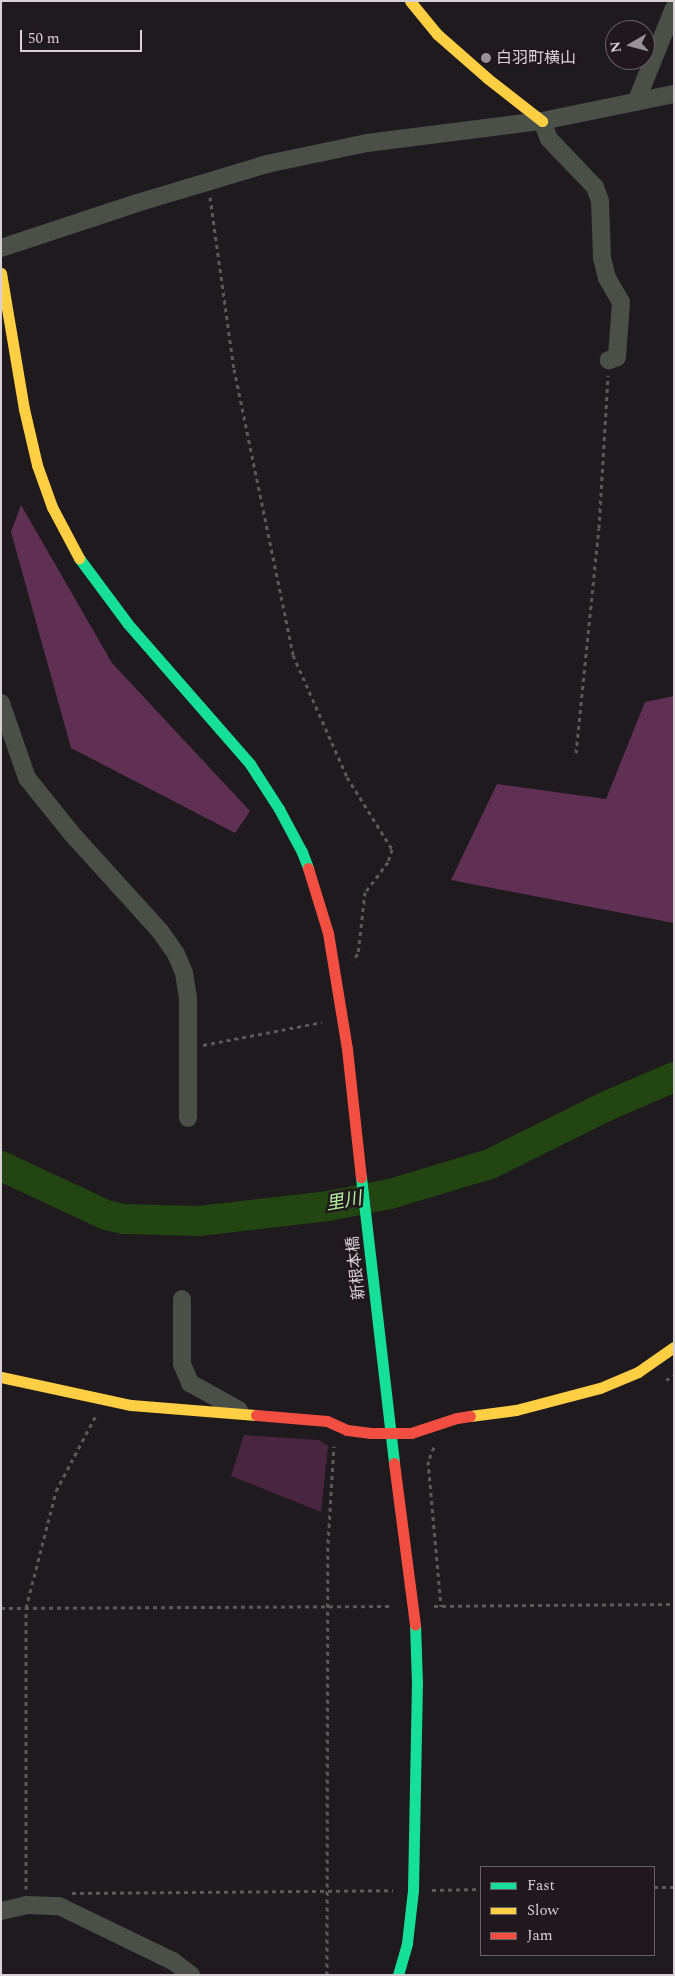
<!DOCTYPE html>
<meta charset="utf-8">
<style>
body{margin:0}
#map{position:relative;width:675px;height:1976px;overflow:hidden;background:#1f1a1d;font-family:Spectral,"Noto Sans JP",serif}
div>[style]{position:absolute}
.green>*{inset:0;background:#492540}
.forest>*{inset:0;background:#5f3053}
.river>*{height:30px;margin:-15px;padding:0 15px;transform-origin:15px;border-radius:15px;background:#224511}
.path>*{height:3px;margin-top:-1.5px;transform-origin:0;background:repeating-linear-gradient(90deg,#595b57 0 4px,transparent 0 8px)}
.street>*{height:18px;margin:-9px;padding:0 9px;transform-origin:9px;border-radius:9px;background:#4a4f48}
.fast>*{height:11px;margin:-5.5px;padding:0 5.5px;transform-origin:5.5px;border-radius:5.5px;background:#16e098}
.slow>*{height:11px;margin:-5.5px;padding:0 5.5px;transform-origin:5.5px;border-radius:5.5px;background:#ffcf43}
.jam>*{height:11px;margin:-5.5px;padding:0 5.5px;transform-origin:5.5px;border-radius:5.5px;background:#f24e42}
.dots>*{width:14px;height:14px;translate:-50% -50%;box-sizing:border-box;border:2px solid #21181e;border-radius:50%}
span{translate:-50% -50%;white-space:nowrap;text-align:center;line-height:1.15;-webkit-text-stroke:5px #21181e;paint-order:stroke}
.poi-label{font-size:16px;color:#d8d2d6}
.left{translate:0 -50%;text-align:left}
.street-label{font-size:16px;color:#d8d2d6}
.water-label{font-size:18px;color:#b6f3a0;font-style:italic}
.frame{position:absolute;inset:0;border:2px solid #d8d2d6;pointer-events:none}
.legend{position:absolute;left:480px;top:1866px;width:175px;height:90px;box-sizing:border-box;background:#21181e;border:1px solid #6a6268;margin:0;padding:6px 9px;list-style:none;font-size:15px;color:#d8d2d6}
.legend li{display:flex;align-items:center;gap:10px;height:25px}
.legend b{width:25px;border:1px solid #6a6268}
.north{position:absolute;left:605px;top:20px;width:50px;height:50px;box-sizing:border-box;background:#21181e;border:1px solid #6a6268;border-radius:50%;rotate:262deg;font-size:14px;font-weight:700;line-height:20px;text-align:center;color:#d8d2d6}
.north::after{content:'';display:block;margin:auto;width:18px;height:22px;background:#979295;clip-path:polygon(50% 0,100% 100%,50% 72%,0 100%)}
.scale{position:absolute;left:20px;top:30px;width:122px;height:22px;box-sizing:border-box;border:2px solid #d8d2d6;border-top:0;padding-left:6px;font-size:15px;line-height:18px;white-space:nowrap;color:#d8d2d6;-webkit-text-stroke:4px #21181e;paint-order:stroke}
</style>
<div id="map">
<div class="green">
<i style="clip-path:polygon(244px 1435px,319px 1440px,328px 1446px,321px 1512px,231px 1476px)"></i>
</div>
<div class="forest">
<i style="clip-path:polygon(21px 505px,112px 663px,250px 811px,235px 833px,71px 748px,11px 532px)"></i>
<i style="clip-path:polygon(674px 696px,674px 923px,451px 880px,497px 784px,606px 799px,645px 702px)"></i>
</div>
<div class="river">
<i style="left:1px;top:1166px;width:116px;rotate:25deg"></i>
<i style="left:106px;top:1215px;width:18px;rotate:13deg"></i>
<i style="left:124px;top:1219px;width:75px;rotate:1.5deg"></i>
<i style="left:199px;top:1221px;width:130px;rotate:-6.6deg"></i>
<i style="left:328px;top:1206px;width:63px;rotate:-11deg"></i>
<i style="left:390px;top:1194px;width:104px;rotate:-16.7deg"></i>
<i style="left:490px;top:1164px;width:133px;rotate:-26.4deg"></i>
<i style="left:609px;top:1105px;width:71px;rotate:-23.3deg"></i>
</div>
<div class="path">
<i style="left:210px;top:197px;width:174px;rotate:82.1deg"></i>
<i style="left:234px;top:369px;width:292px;rotate:78.3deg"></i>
<i style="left:293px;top:655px;width:133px;rotate:66.1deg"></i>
<i style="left:347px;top:777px;width:85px;rotate:58deg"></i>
<i style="left:392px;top:849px;width:14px;rotate:107deg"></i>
<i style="left:388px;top:862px;width:38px;rotate:127deg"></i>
<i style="left:365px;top:892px;width:62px;rotate:96.4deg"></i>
<i style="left:358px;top:954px;width:8px;rotate:135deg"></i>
<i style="left:576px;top:753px;width:226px;rotate:-84.2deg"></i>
<i style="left:599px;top:528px;width:153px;rotate:-86.6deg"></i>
<i style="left:203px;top:1045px;width:121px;rotate:-10.9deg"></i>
<i style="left:666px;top:1380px;width:9px;rotate:-27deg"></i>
<i style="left:434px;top:1447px;width:15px;rotate:113deg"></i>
<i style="left:428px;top:1461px;width:146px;rotate:84.9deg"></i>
<i style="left:434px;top:1606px;width:240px;rotate:-0.5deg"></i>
<i style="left:1px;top:1608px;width:392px;rotate:-0.3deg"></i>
<i style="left:654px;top:1887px;width:20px"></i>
<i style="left:26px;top:1889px;width:281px;rotate:-90deg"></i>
<i style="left:26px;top:1608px;width:121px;rotate:-75.6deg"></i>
<i style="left:56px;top:1491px;width:84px;rotate:-62.2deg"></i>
<i style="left:432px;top:1890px;width:49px;rotate:-1.2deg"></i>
<i style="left:72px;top:1893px;width:321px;rotate:-0.5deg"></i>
<i style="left:327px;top:1975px;width:432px;rotate:-89.9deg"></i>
<i style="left:328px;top:1543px;width:97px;rotate:-86.5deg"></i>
</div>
<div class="street">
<i style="left:636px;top:102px;width:101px;rotate:-68deg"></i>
<i style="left:542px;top:121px;width:19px;rotate:69deg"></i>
<i style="left:549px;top:139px;width:66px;rotate:46.2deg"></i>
<i style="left:595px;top:187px;width:15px;rotate:70deg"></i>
<i style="left:600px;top:201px;width:57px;rotate:88deg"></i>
<i style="left:602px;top:258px;width:21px;rotate:76deg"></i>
<i style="left:607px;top:278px;width:28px;rotate:60deg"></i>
<i style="left:621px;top:302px;width:55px;rotate:94.2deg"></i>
<i style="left:617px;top:357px;width:9px;rotate:159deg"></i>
<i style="left:1px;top:248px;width:143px;rotate:-18.3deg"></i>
<i style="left:137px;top:203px;width:136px;rotate:-16.7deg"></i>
<i style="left:267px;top:164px;width:102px;rotate:-11.9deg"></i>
<i style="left:367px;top:143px;width:176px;rotate:-7.2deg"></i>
<i style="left:542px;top:121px;width:135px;rotate:-11.6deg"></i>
<i style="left:1px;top:703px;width:79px;rotate:70.9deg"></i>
<i style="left:27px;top:778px;width:72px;rotate:51.2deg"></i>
<i style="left:72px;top:834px;width:131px;rotate:47.8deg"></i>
<i style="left:160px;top:931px;width:28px;rotate:55deg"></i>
<i style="left:176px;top:954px;width:21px;rotate:67deg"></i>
<i style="left:184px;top:973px;width:26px;rotate:81deg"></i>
<i style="left:188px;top:999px;width:119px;rotate:90deg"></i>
<i style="left:182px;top:1299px;width:65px;rotate:90deg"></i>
<i style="left:182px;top:1364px;width:21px;rotate:67deg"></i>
<i style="left:190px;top:1383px;width:56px;rotate:28.9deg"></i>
<i style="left:1px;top:1911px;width:26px;rotate:-13deg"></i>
<i style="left:26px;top:1905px;width:33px;rotate:2deg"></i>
<i style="left:59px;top:1906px;width:127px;rotate:25.8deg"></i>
<i style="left:173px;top:1961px;width:23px;rotate:38deg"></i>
</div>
<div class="fast">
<i style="left:79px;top:558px;width:82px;rotate:53.4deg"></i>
<i style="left:128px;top:624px;width:186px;rotate:48.9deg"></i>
<i style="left:250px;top:764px;width:54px;rotate:57.2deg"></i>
<i style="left:279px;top:809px;width:49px;rotate:61.9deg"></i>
<i style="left:302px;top:852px;width:17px;rotate:69deg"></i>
<i style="left:361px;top:1177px;width:288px;rotate:83.4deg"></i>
<i style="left:398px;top:1975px;width:33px;rotate:-74deg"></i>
<i style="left:407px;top:1943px;width:53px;rotate:-83.5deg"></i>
<i style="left:413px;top:1890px;width:206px;rotate:-88.9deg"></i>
<i style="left:417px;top:1684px;width:59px;rotate:-91.9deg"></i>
</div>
<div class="slow">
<i style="left:410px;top:1px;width:43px;rotate:50.7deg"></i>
<i style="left:437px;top:34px;width:67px;rotate:41.3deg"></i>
<i style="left:487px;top:78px;width:70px;rotate:38deg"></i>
<i style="left:1px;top:273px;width:138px;rotate:80.4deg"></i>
<i style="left:24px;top:409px;width:57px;rotate:76.9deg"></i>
<i style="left:37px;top:465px;width:45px;rotate:70.3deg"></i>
<i style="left:52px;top:507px;width:58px;rotate:62.1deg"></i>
<i style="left:1px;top:1377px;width:133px;rotate:12.2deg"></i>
<i style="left:131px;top:1405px;width:125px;rotate:4.6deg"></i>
<i style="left:470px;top:1416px;width:46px;rotate:-7.4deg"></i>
<i style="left:516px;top:1410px;width:87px;rotate:-14.7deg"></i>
<i style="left:600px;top:1388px;width:41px;rotate:-22.8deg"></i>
<i style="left:638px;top:1372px;width:44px;rotate:-34.8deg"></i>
</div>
<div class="jam">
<i style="left:308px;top:868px;width:68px;rotate:72.9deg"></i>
<i style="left:328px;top:933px;width:118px;rotate:80.7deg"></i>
<i style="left:347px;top:1049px;width:129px;rotate:83.8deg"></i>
<i style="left:256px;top:1415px;width:71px;rotate:4.8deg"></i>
<i style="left:327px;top:1421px;width:22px;rotate:24deg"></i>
<i style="left:347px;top:1430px;width:24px;rotate:7deg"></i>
<i style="left:371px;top:1433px;width:40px"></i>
<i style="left:411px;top:1433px;width:48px;rotate:-18.1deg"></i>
<i style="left:457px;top:1418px;width:13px;rotate:-9deg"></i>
<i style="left:394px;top:1463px;width:163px;rotate:82.6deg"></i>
</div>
<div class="dots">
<i style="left:486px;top:58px;background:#979295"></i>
</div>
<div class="poi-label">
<span class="left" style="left:496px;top:58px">白羽町横山</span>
</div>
<div class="street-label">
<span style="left:356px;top:1268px;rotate:-96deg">新根本橋</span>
</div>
<div class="water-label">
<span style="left:344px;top:1202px;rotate:-10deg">里川</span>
</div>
<div class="frame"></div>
<ul class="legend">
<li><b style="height:6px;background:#16e098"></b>Fast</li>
<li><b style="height:6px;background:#ffcf43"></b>Slow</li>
<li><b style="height:6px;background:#f24e42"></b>Jam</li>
</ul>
<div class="north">N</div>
<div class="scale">50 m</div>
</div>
